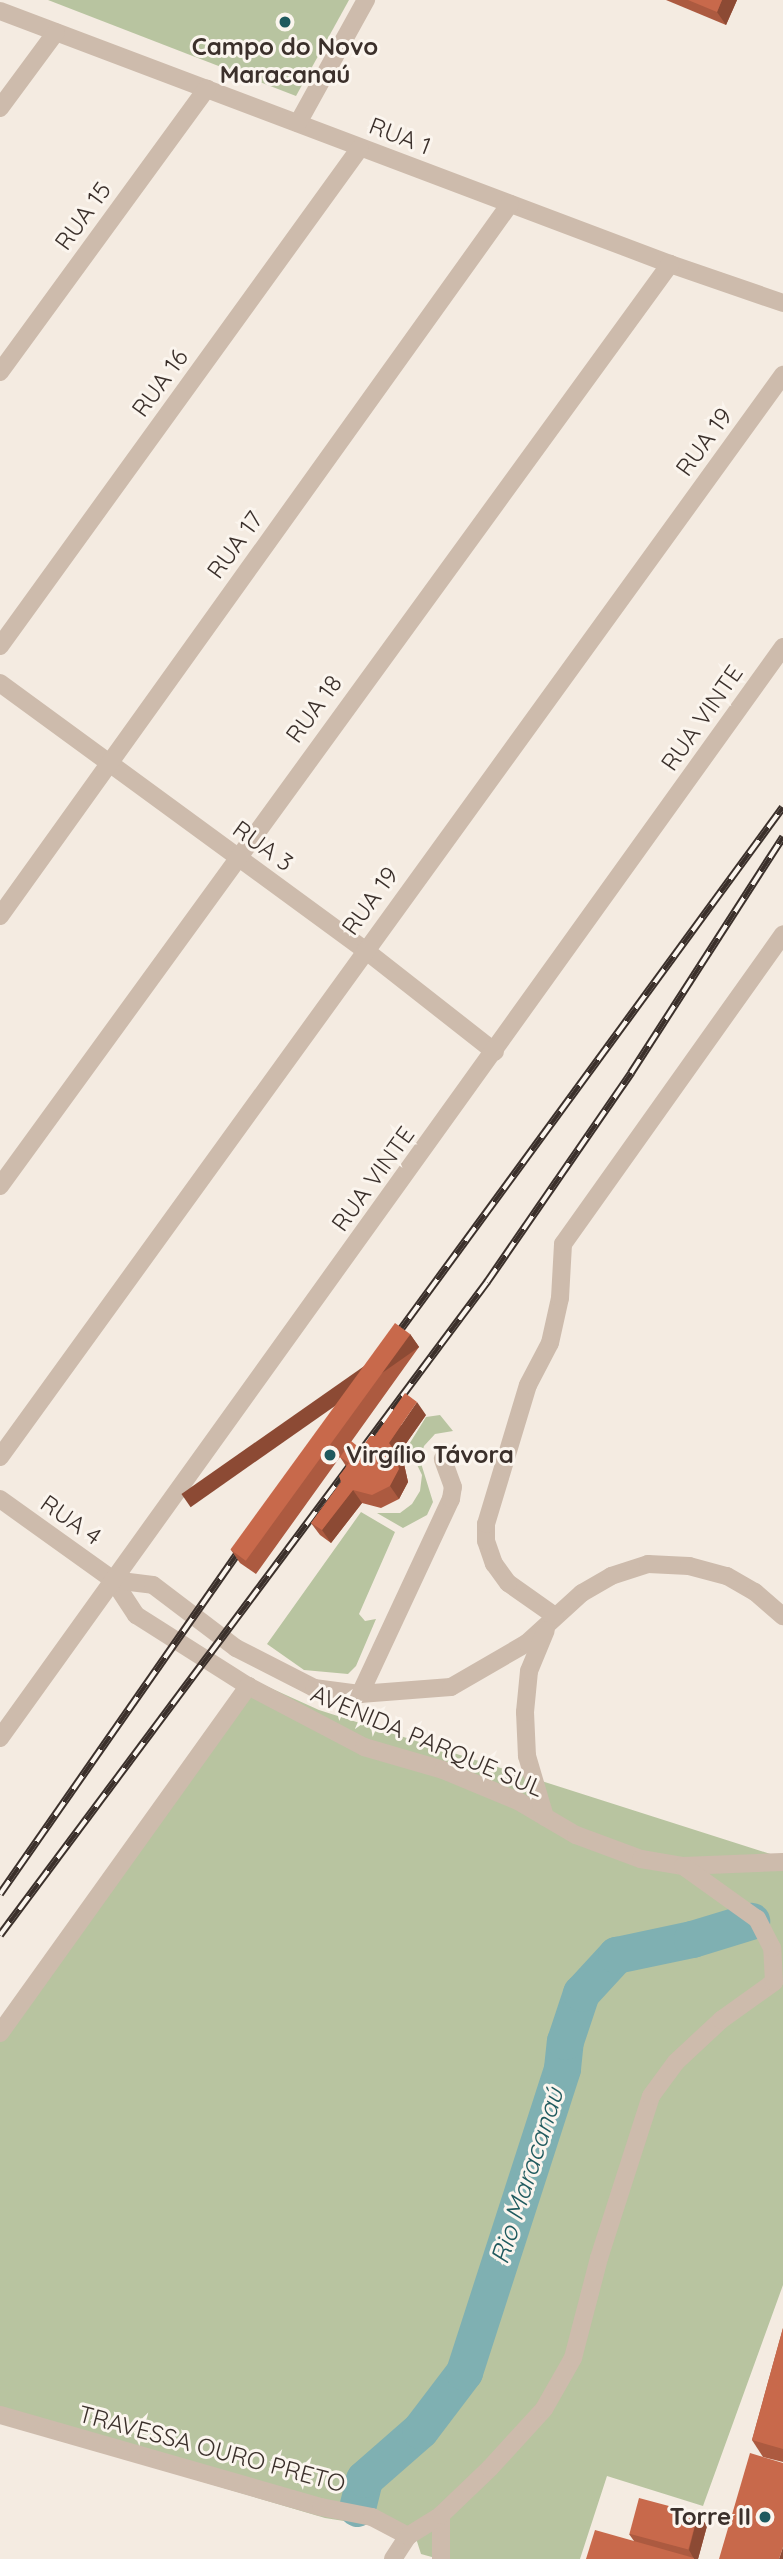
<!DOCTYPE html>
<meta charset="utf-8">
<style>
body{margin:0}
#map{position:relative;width:783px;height:2559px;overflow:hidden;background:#f4ebe1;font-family:Quicksand,sans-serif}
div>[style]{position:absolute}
.green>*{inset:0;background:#b8c4a0}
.river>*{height:37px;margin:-18.5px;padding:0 18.5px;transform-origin:18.5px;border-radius:18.5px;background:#7fb0b2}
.minor>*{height:18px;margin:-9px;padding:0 9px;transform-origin:9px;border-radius:9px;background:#cdbbac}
.rail>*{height:8px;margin-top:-4px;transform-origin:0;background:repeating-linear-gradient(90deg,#fbf5ee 0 16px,#3b302b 0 32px);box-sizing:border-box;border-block:2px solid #3b302b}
.wall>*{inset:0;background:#ac5a40}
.shaded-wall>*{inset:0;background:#8c4a34;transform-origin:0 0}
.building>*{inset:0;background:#c8694b;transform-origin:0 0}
.dots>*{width:19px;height:19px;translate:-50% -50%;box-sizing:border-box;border:4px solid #fbf5ee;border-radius:50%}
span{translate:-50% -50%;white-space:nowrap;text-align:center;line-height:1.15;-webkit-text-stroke:6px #fbf5ee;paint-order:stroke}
.poi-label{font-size:24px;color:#3b302b;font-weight:700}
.left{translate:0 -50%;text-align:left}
.right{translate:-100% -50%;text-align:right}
.street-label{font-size:24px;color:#3b302b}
.water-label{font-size:26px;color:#1f5a5e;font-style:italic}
</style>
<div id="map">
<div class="green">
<i style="clip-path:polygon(48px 0,349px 0,296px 96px)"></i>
<i style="clip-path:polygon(440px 1415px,453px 1431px,435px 1434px,424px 1446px,420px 1460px,433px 1502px,427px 1515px,403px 1528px,377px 1513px,400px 1513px,412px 1504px,420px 1491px,422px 1475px,408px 1446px,426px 1417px)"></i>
<i style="clip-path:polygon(361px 1512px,395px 1532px,359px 1614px,365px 1621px,376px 1619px,356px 1666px,348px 1674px,304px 1670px,267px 1644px)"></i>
<i style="clip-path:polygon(255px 1681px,319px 1710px,783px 1858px,783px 2285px,703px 2506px,607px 2476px,580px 2559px,439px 2559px,421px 2554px,414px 2532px,325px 2518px,0 2422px,0 2033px)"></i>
</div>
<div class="river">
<i style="left:357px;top:2508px;width:30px;rotate:-76deg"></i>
<i style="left:364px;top:2479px;width:74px;rotate:-41.2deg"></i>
<i style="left:420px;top:2430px;width:73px;rotate:-52.8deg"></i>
<i style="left:464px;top:2372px;width:319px;rotate:-72.1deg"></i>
<i style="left:562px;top:2068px;width:27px;rotate:-84deg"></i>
<i style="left:565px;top:2041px;width:51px;rotate:-71.6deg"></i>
<i style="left:581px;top:1993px;width:52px;rotate:-47.4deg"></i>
<i style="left:616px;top:1955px;width:78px;rotate:-11.9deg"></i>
<i style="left:692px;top:1939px;width:62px;rotate:-17deg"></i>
</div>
<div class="minor">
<i style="left:0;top:11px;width:716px;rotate:20.69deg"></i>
<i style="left:670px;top:264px;width:120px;rotate:19deg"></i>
<i style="left:0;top:108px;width:94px;rotate:-53.6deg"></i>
<i style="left:298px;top:123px;width:141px;rotate:-61.1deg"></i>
<i style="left:0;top:372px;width:351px;rotate:-53.9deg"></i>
<i style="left:0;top:646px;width:614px;rotate:-54.14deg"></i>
<i style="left:0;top:683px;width:452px;rotate:36.2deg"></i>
<i style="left:365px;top:950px;width:165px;rotate:38.1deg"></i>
<i style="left:0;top:916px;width:876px;rotate:-54.39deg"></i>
<i style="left:0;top:1186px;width:1140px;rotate:-53.99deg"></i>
<i style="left:0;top:1457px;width:1336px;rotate:-54.11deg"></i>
<i style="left:0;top:1499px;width:139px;rotate:35.6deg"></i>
<i style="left:113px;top:1580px;width:42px;rotate:56.7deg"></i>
<i style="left:136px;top:1615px;width:133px;rotate:32.4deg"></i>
<i style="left:248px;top:1686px;width:131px;rotate:27.7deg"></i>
<i style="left:364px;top:1747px;width:82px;rotate:16.2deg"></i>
<i style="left:443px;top:1770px;width:81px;rotate:22.5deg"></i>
<i style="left:518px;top:1801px;width:67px;rotate:30.4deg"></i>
<i style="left:576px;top:1835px;width:69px;rotate:20.3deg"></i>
<i style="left:641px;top:1859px;width:43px;rotate:9.5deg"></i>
<i style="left:683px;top:1866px;width:100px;rotate:-2.3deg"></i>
<i style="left:113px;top:1580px;width:40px;rotate:7.1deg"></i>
<i style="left:153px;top:1585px;width:104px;rotate:37.2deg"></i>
<i style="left:236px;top:1648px;width:88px;rotate:27.1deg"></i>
<i style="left:314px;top:1688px;width:46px;rotate:7.4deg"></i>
<i style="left:360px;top:1694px;width:91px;rotate:-4.4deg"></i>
<i style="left:451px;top:1687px;width:88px;rotate:-30.1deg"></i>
<i style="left:527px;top:1643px;width:74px;rotate:-42.3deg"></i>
<i style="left:582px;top:1593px;width:34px;rotate:-30deg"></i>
<i style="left:611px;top:1576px;width:39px;rotate:-18deg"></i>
<i style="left:648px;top:1564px;width:41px;rotate:2.8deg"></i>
<i style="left:689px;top:1566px;width:39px;rotate:15deg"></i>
<i style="left:727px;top:1576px;width:32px;rotate:30deg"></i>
<i style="left:755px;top:1592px;width:37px;rotate:41deg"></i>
<i style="left:555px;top:1616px;width:57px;rotate:-144.9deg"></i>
<i style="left:508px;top:1583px;width:24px;rotate:-126deg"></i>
<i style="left:494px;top:1564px;width:24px;rotate:-109deg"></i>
<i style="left:486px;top:1541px;width:17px;rotate:-90deg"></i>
<i style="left:486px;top:1524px;width:145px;rotate:-73.2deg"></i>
<i style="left:528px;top:1385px;width:47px;rotate:-62.4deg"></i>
<i style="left:550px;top:1343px;width:46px;rotate:-77.5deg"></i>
<i style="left:560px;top:1298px;width:54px;rotate:-86.8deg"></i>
<i style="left:563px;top:1244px;width:380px;rotate:-54.6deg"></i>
<i style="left:360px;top:1694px;width:215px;rotate:-65deg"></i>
<i style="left:451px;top:1499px;width:12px;rotate:-81deg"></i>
<i style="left:453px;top:1487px;width:30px;rotate:-110deg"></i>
<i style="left:0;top:1738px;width:1343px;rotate:-54.33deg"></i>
<i style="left:545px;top:1817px;width:64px;rotate:-106.4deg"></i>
<i style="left:527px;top:1756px;width:44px;rotate:-92.6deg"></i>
<i style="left:525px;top:1712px;width:41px;rotate:-84.4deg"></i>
<i style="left:529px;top:1671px;width:44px;rotate:-67.5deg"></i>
<i style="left:0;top:2033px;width:427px;rotate:-54.4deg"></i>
<i style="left:0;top:2415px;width:334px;rotate:16deg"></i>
<i style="left:321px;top:2507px;width:52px;rotate:11.1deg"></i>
<i style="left:372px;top:2517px;width:41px;rotate:27.8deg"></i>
<i style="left:441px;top:2515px;width:44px;rotate:90deg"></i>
<i style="left:393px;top:2559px;width:27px;rotate:-57deg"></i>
<i style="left:408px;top:2536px;width:39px;rotate:-32deg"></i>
<i style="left:441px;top:2515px;width:68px;rotate:-43.8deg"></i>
<i style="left:490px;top:2468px;width:80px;rotate:-47.5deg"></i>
<i style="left:544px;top:2409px;width:59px;rotate:-60.4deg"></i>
<i style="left:573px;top:2358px;width:103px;rotate:-75.4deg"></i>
<i style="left:599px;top:2258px;width:170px;rotate:-72.2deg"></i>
<i style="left:651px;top:2096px;width:42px;rotate:-53.7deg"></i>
<i style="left:676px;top:2062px;width:62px;rotate:-43deg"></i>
<i style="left:721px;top:2020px;width:65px;rotate:-35.6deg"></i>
<i style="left:774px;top:1982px;width:34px;rotate:-93deg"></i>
<i style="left:772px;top:1948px;width:33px;rotate:-117deg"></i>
<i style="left:757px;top:1919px;width:91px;rotate:-144.4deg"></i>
</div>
<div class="rail">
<i style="left:390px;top:1344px;width:665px;rotate:-53.8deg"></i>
<i style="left:0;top:1894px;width:429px;rotate:-55.1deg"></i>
<i style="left:0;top:1935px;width:815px;rotate:-53.28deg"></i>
<i style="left:487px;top:1282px;width:254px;rotate:-55.4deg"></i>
<i style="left:631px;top:1073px;width:281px;rotate:-57.2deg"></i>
</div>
<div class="wall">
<i style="clip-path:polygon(666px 0,737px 0,726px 25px)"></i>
<i style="clip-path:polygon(410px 1334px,419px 1347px,351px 1442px,361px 1449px,375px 1436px,426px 1415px,398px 1455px,404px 1464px,408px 1482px,399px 1499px,381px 1508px,362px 1503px,331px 1543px,320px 1535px,311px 1523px,341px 1482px,346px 1466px,340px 1457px,256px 1574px,240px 1563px,231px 1550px)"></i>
<i style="clip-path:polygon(783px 2328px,783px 2462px,763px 2457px,752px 2440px)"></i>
<i style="clip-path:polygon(698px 2514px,707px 2526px,698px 2559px,586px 2559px,634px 2541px,629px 2534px)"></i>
</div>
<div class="shaded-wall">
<i style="clip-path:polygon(722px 0,737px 0,726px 25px,717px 12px)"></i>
<i style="left:410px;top:1334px;width:16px;height:279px;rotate:55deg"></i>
<i style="clip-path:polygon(417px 1402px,426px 1415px,398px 1455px,404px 1464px,408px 1482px,399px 1499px,390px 1486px,389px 1443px)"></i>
<i style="clip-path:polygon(353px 1490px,362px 1503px,331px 1543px,322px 1530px)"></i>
<i style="clip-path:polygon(698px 2514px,707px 2526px,698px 2559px,694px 2559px,689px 2550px)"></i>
<i style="clip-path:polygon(783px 2547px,783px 2559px,779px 2559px)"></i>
</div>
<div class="building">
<i style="clip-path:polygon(688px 0,722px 0,717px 12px)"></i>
<i style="left:395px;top:1323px;width:19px;height:280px;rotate:36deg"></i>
<i style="clip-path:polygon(405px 1393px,417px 1402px,389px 1443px,395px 1451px,399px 1469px,390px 1486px,372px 1495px,353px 1490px,322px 1530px,311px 1523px,341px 1482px,339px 1476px,349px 1463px,340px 1457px,351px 1441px,361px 1449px,370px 1436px,375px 1436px)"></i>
<i style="clip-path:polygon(783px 2328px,783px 2449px,752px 2440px)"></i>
<i style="clip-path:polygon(750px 2453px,783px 2463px,783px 2547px,779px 2559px,719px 2559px)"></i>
<i style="left:639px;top:2498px;width:61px;height:37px;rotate:15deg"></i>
<i style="clip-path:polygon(595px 2530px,694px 2558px,694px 2559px,586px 2559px)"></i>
</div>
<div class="dots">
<i style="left:285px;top:22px;background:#1f5a5e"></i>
<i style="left:330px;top:1455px;background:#1f5a5e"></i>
<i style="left:765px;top:2517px;background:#1f5a5e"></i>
</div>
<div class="poi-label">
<span style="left:285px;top:61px">Campo do Novo<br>Maracanaú</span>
<span class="left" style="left:346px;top:1455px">Virgílio Távora</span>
<span class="right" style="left:751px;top:2517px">Torre II</span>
</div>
<div class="street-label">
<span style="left:400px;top:136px;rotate:21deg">RUA 1</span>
<span style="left:83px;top:216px;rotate:-54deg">RUA 15</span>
<span style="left:160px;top:383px;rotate:-54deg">RUA 16</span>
<span style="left:704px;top:442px;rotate:-54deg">RUA 19</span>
<span style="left:235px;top:545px;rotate:-54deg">RUA 17</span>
<span style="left:314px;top:709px;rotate:-54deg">RUA 18</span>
<span style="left:702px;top:718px;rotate:-55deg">RUA VINTE</span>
<span style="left:263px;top:846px;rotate:36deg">RUA 3</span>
<span style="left:370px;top:901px;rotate:-54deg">RUA 19</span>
<span style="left:373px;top:1179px;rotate:-54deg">RUA VINTE</span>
<span style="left:71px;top:1520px;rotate:35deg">RUA 4</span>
<span style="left:427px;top:1741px;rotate:23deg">AVENIDA PARQUE SUL</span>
<span style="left:212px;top:2449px;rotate:15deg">TRAVESSA OURO PRETO</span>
</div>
<div class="water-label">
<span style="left:527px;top:2176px;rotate:-72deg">Rio Maracanaú</span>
</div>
</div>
